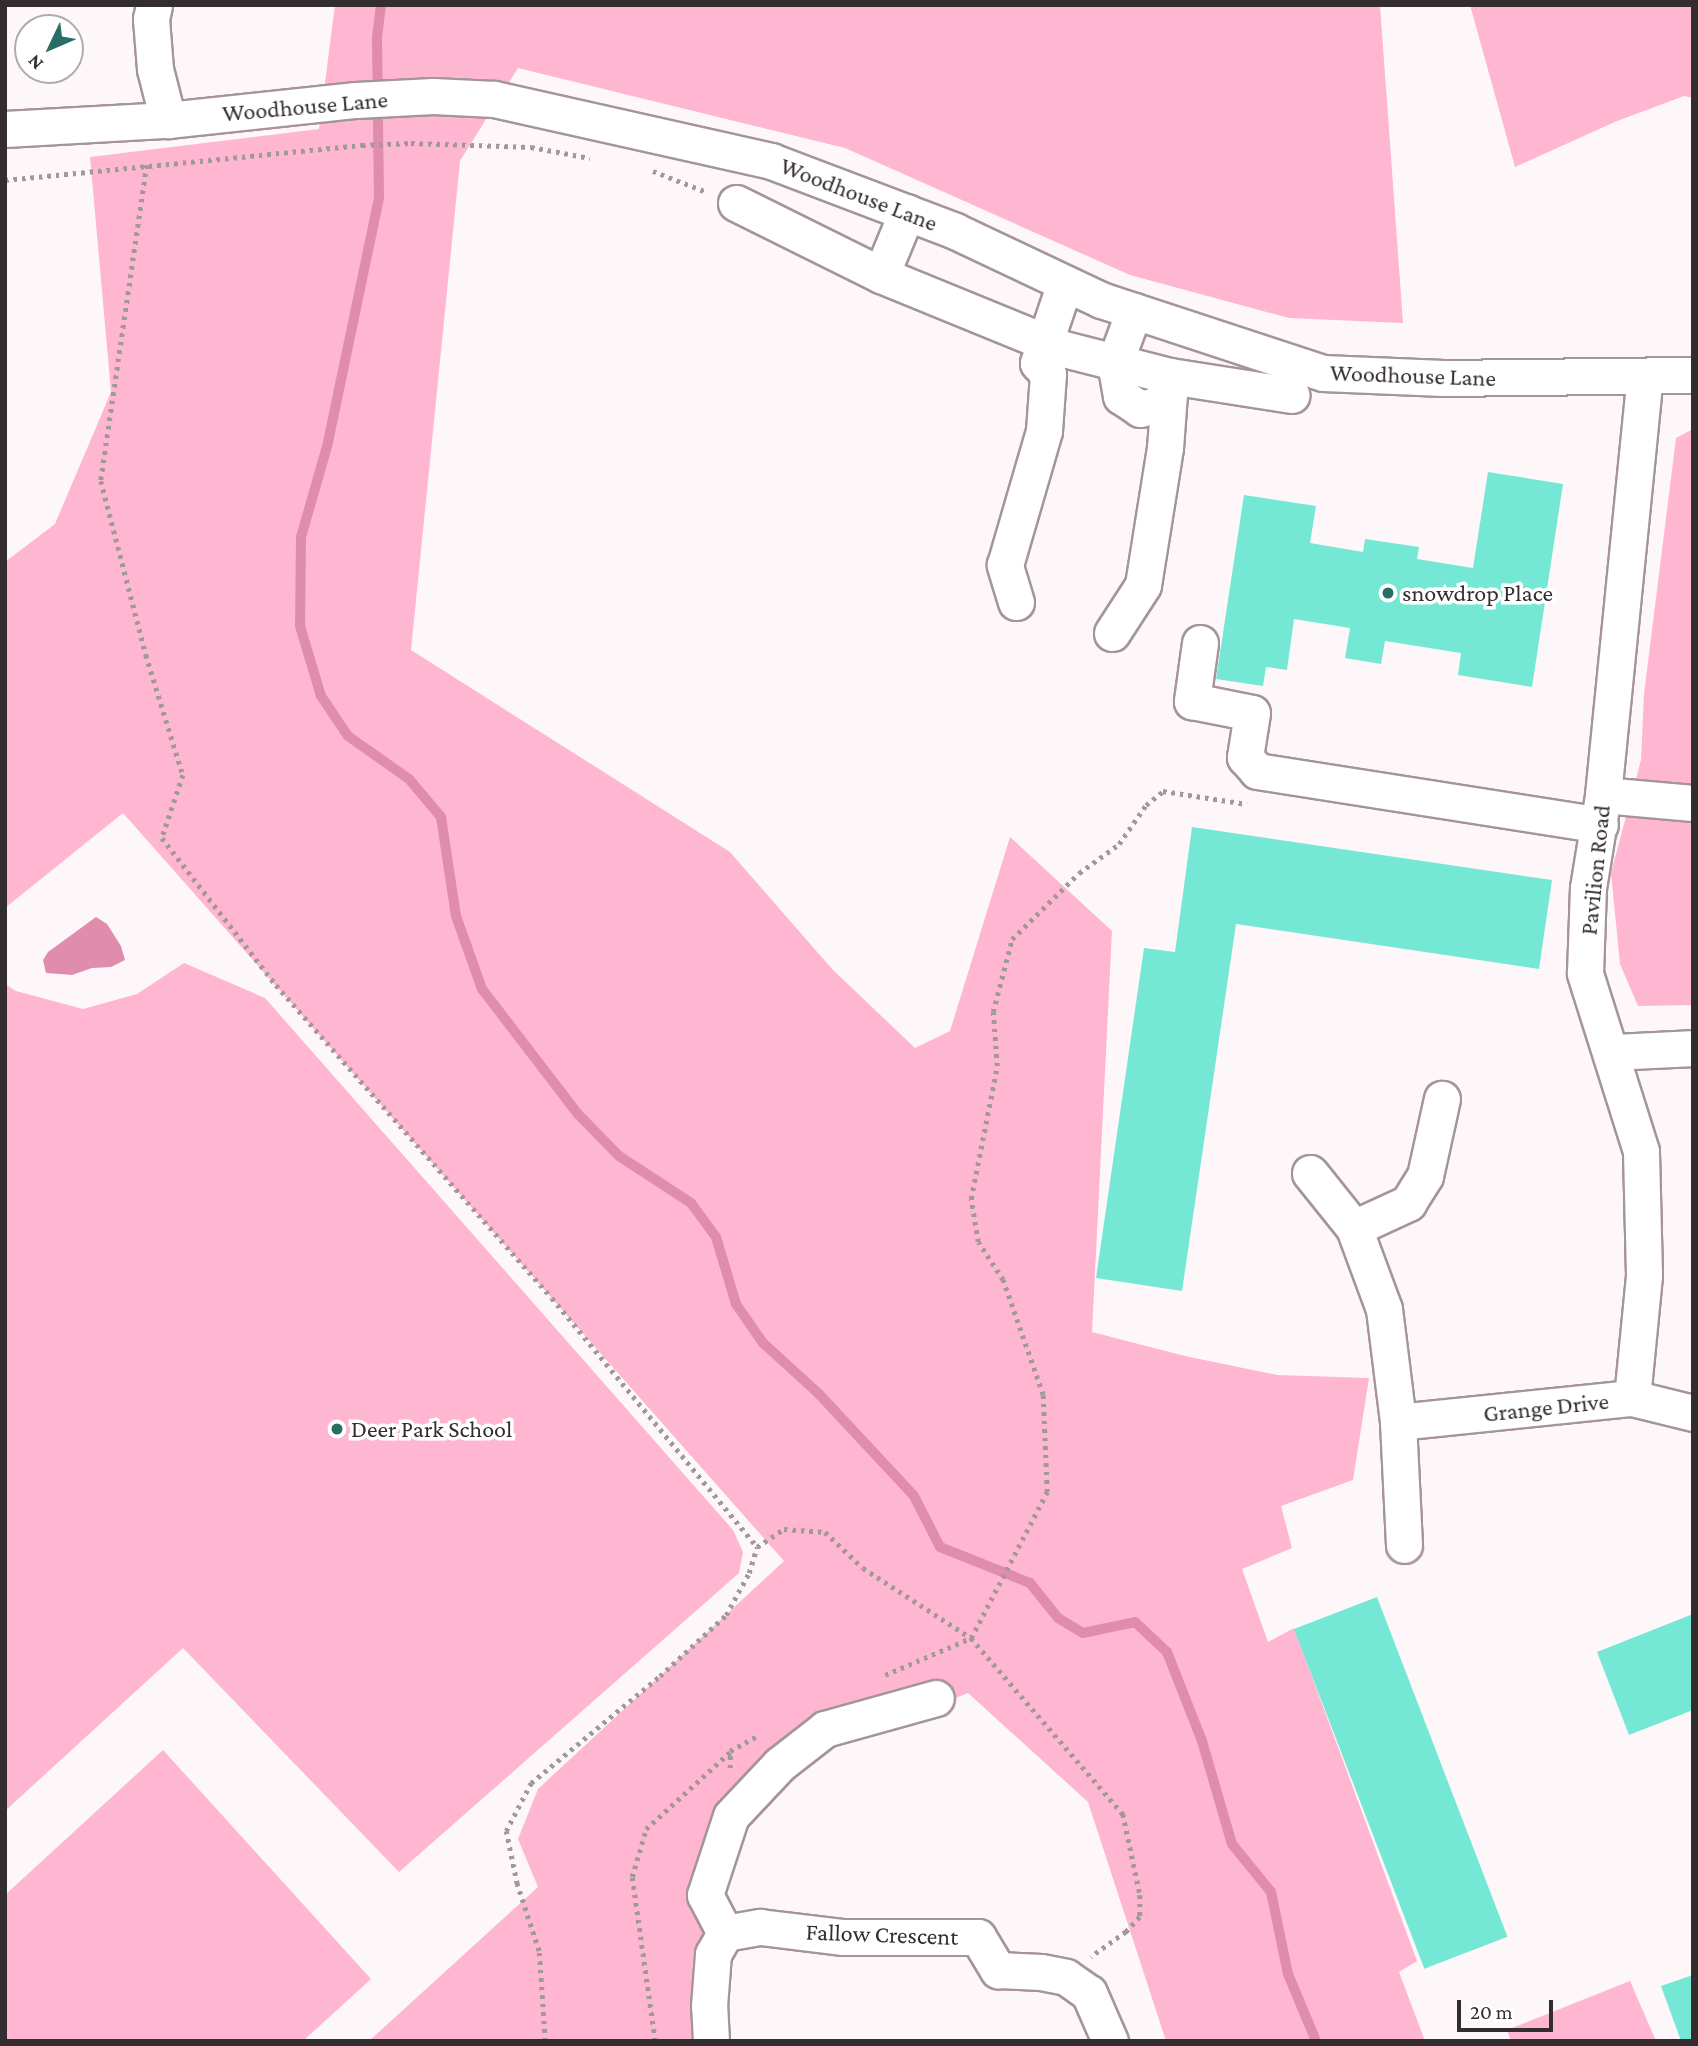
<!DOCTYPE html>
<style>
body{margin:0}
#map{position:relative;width:1698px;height:2046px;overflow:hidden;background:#fef7f9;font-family:"Crimson Pro",serif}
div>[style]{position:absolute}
.green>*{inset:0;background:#feb6d1}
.water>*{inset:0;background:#df8cad}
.stream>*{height:10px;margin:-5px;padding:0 5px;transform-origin:5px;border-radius:5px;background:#df8cad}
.building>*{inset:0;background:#74e8d5;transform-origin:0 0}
.path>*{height:4.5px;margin-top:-2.25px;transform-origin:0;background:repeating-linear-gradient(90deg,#a0999b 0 3.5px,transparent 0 8.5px)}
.roads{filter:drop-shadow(2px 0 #a5949a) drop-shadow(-2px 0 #a5949a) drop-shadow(0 2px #a5949a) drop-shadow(0 -2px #a5949a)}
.minor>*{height:35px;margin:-17.5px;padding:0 17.5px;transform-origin:17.5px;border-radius:17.5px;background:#fff}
.dots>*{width:19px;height:19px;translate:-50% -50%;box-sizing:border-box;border:4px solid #fff;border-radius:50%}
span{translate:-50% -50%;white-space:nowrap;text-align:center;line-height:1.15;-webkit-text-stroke:7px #fff;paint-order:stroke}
.street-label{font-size:24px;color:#342d2f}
.poi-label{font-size:24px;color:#342d2f}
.left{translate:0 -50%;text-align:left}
.frame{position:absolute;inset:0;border:7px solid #342d2f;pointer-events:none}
.north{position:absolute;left:14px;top:14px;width:70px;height:70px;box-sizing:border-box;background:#fff;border:2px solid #aeabac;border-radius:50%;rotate:226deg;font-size:19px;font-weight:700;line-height:28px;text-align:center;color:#342d2f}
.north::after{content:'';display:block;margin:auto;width:24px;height:32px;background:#286e64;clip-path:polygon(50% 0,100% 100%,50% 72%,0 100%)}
.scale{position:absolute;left:1457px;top:2000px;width:96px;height:32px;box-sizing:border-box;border:4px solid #342d2f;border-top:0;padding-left:9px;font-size:21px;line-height:24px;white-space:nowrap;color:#342d2f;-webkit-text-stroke:5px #fff;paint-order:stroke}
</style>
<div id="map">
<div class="green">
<i style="clip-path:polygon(335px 5px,1380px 5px,1403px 323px,1289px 318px,1130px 275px,845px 148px,518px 68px,460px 161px,411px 650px,730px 852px,832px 969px,915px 1048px,950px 1031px,1010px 837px,1112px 931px,1092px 1332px,1185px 1356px,1277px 1375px,1369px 1378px,1353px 1480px,1281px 1506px,1292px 1548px,1242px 1569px,1268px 1642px,1294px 1628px,1417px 1961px,1399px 1972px,1425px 2041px,1166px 2041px,1088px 1802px,968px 1693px,814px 1756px,757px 1800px,693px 1956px,691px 2041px,369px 2041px,538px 1887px,518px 1839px,538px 1789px,784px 1561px,123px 813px,5px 908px,5px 562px,55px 524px,111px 392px,90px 157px,319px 129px)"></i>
<i style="clip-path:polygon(1470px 5px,1693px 5px,1693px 98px,1684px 96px,1617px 121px,1515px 167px)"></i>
<i style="clip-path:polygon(1693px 429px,1693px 1005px,1638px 1006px,1620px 964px,1611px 873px,1641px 760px,1644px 694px,1676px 438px)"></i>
<i style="clip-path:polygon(184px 963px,265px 998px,733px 1530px,743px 1552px,739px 1573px,399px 1872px,183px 1648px,5px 1811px,5px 984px,16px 991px,83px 1009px,137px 994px)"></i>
<i style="clip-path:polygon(163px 1750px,371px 1979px,303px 2041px,5px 2041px,5px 1895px)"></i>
<i style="clip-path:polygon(1630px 1981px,1656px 2041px,1511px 2041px,1507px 2030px)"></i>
</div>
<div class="water">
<i style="clip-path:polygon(96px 917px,107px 924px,121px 946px,125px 960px,111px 967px,92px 968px,72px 975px,46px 973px,43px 960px,48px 952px)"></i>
</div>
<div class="stream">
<i style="left:381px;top:5px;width:33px;rotate:97deg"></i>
<i style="left:377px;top:38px;width:160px;rotate:89.3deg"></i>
<i style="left:379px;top:198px;width:250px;rotate:101.8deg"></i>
<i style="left:328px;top:443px;width:98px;rotate:106deg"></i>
<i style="left:301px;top:537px;width:89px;rotate:90.6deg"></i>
<i style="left:300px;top:626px;width:73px;rotate:73.3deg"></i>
<i style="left:321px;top:696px;width:48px;rotate:56deg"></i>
<i style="left:348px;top:736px;width:75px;rotate:35.2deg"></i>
<i style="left:409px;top:779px;width:50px;rotate:49.9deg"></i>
<i style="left:441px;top:817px;width:100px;rotate:81.4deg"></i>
<i style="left:456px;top:916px;width:77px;rotate:70.4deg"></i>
<i style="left:482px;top:989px;width:158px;rotate:52.5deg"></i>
<i style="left:578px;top:1114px;width:59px;rotate:45.7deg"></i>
<i style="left:619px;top:1156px;width:86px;rotate:33.1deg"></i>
<i style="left:691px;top:1203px;width:42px;rotate:53.7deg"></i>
<i style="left:716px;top:1237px;width:70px;rotate:73.4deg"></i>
<i style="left:736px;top:1304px;width:47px;rotate:55.3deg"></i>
<i style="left:763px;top:1343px;width:76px;rotate:42.3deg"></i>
<i style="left:819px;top:1394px;width:139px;rotate:47deg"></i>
<i style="left:914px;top:1496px;width:57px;rotate:63deg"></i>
<i style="left:940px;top:1547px;width:97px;rotate:21.8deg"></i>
<i style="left:1030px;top:1583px;width:45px;rotate:51.3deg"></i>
<i style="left:1058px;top:1618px;width:29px;rotate:31deg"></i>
<i style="left:1083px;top:1633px;width:53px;rotate:-11.9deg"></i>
<i style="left:1135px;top:1622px;width:44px;rotate:43.2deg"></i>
<i style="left:1167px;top:1652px;width:96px;rotate:68.5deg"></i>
<i style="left:1202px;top:1741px;width:107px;rotate:73.8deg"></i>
<i style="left:1232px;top:1844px;width:62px;rotate:50.9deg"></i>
<i style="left:1271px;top:1892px;width:84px;rotate:78.3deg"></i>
<i style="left:1288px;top:1974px;width:73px;rotate:67.3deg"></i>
</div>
<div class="building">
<i style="clip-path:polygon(1488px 472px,1563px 484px,1532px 687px,1458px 675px,1461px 653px,1385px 641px,1381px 664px,1345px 658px,1350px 628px,1294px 619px,1287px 670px,1266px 667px,1263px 686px,1216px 679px,1244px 495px,1316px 506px,1310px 543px,1363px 552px,1365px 539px,1419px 547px,1417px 559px,1473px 568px)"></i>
<i style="clip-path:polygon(1192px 827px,1552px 880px,1539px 969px,1236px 924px,1182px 1291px,1096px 1278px,1144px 948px,1175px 952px)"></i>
<i style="left:1377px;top:1597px;width:364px;height:89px;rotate:69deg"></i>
<i style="clip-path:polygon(1693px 1614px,1693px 1710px,1629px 1735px,1597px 1652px)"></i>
<i style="clip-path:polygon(1693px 1975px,1693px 2041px,1681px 2041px,1661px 1986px)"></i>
</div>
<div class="path">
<i style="left:147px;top:165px;width:319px;rotate:98.3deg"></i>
<i style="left:101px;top:481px;width:180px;rotate:75.5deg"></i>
<i style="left:146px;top:655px;width:126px;rotate:72.9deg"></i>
<i style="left:183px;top:775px;width:66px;rotate:108.4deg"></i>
<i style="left:162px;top:838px;width:186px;rotate:52.2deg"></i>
<i style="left:276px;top:985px;width:417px;rotate:48.6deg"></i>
<i style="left:552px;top:1298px;width:323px;rotate:50.5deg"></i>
<i style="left:653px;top:171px;width:58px;rotate:21.3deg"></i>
<i style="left:5px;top:180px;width:359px;rotate:-5.6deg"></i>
<i style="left:362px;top:145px;width:49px;rotate:-2.3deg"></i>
<i style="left:411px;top:143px;width:120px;rotate:1.9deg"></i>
<i style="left:531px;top:147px;width:60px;rotate:10.6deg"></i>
<i style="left:885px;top:1675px;width:94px;rotate:-23.3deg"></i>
<i style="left:971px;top:1638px;width:165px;rotate:-62.5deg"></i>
<i style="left:1047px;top:1492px;width:97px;rotate:-92.4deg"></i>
<i style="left:1043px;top:1395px;width:122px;rotate:-109.2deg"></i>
<i style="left:1003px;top:1280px;width:45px;rotate:-123.3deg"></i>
<i style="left:978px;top:1242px;width:44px;rotate:-99.2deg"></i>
<i style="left:971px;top:1199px;width:136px;rotate:-78.9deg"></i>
<i style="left:997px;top:1066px;width:54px;rotate:-94.2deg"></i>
<i style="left:993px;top:1012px;width:75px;rotate:-75.4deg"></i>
<i style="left:1012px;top:939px;width:94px;rotate:-44.6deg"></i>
<i style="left:1079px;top:873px;width:49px;rotate:-35.9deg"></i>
<i style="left:1119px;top:844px;width:47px;rotate:-55.3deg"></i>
<i style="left:1146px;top:805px;width:22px;rotate:-39deg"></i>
<i style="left:1163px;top:791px;width:85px;rotate:8.8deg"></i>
<i style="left:730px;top:1768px;width:17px;rotate:-90deg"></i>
<i style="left:730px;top:1751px;width:31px;rotate:-29deg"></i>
<i style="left:545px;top:2041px;width:90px;rotate:-93.8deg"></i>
<i style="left:539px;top:1951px;width:71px;rotate:-108.2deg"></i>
<i style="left:517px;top:1884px;width:54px;rotate:-101.7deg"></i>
<i style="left:506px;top:1831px;width:54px;rotate:-62.5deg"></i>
<i style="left:531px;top:1783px;width:168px;rotate:-39.7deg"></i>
<i style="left:660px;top:1676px;width:90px;rotate:-42.7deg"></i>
<i style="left:726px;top:1615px;width:48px;rotate:-61.3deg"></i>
<i style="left:749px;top:1573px;width:27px;rotate:-73deg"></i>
<i style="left:757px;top:1547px;width:32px;rotate:-34deg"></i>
<i style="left:784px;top:1529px;width:41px;rotate:4.2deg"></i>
<i style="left:825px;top:1532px;width:52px;rotate:43.5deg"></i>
<i style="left:863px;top:1568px;width:129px;rotate:32.9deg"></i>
<i style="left:971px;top:1638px;width:233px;rotate:49.2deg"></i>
<i style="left:1123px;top:1814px;width:83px;rotate:78.1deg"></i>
<i style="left:1140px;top:1895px;width:22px;rotate:90deg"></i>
<i style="left:1140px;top:1917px;width:21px;rotate:133deg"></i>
<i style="left:1126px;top:1932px;width:43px;rotate:144.5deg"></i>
<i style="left:655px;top:2041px;width:166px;rotate:-98deg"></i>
<i style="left:632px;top:1877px;width:50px;rotate:-73.7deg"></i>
<i style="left:646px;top:1829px;width:114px;rotate:-42.5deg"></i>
</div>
<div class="roads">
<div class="minor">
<i style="left:154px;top:5px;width:14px;rotate:102deg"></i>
<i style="left:151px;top:19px;width:50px;rotate:85.4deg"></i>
<i style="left:155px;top:69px;width:53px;rotate:75.7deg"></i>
<i style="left:5px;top:129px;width:163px;rotate:-3.2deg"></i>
<i style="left:168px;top:120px;width:189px;rotate:-6.1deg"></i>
<i style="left:356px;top:100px;width:77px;rotate:-3deg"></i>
<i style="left:433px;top:96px;width:61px;rotate:2.8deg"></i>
<i style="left:494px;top:99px;width:284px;rotate:12.6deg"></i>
<i style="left:771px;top:161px;width:197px;rotate:20.8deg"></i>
<i style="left:955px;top:231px;width:161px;rotate:25.3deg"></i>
<i style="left:1101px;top:300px;width:234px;rotate:18.2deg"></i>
<i style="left:1323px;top:373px;width:120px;rotate:2.4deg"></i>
<i style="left:1443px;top:378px;width:250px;rotate:-0.7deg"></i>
<i style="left:736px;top:203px;width:162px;rotate:26.4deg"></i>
<i style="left:881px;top:275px;width:193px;rotate:22.2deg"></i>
<i style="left:1060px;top:348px;width:114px;rotate:14.3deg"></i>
<i style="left:1170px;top:376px;width:123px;rotate:8.9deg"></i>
<i style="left:881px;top:275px;width:68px;rotate:-67.6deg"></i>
<i style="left:1134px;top:311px;width:54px;rotate:110.4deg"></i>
<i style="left:1115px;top:362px;width:35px;rotate:80deg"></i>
<i style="left:1121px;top:396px;width:23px;rotate:34deg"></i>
<i style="left:1140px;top:409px;width:16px;rotate:-14deg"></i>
<i style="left:1156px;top:405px;width:18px;rotate:-43deg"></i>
<i style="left:1169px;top:393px;width:17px;rotate:-87deg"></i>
<i style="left:1016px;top:602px;width:39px;rotate:-107deg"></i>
<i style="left:1005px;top:565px;width:140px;rotate:-73.8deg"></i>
<i style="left:1044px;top:431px;width:57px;rotate:-86deg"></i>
<i style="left:1048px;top:374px;width:15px;rotate:-132deg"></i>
<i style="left:1038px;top:363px;width:84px;rotate:-71.4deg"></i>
<i style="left:1112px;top:633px;width:57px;rotate:-57.1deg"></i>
<i style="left:1143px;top:585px;width:139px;rotate:-80.9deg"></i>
<i style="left:1165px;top:448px;width:55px;rotate:-85.8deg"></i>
<i style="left:1200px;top:643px;width:59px;rotate:97.9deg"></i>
<i style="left:1192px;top:701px;width:61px;rotate:11.3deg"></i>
<i style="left:1252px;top:713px;width:45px;rotate:99deg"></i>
<i style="left:1245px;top:757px;width:18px;rotate:49deg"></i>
<i style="left:1257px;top:771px;width:347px;rotate:8.9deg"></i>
<i style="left:1603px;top:795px;width:90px;rotate:5.1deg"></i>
<i style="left:1612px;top:1052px;width:81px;rotate:-2.8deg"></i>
<i style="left:1310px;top:1173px;width:70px;rotate:51.3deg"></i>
<i style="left:1354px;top:1228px;width:86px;rotate:69.7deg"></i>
<i style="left:1384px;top:1309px;width:114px;rotate:82.9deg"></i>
<i style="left:1398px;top:1422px;width:123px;rotate:87.2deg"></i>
<i style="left:1354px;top:1228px;width:60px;rotate:-24.8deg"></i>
<i style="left:1408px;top:1203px;width:32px;rotate:-58deg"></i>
<i style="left:1425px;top:1176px;width:79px;rotate:-77.6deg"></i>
<i style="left:1632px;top:1398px;width:124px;rotate:-84.4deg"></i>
<i style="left:1644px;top:1275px;width:124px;rotate:-91.4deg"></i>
<i style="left:1641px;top:1151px;width:187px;rotate:-107.5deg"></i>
<i style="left:1585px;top:973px;width:85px;rotate:-88deg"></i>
<i style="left:1588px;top:888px;width:94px;rotate:-80.8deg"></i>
<i style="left:1603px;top:795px;width:421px;rotate:-84.3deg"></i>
<i style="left:1398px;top:1422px;width:235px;rotate:-5.9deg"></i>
<i style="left:1632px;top:1398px;width:63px;rotate:13.8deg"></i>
<i style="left:725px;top:1933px;width:36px;rotate:-10deg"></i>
<i style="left:760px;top:1927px;width:84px;rotate:6.9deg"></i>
<i style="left:843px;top:1937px;width:135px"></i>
<i style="left:978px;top:1937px;width:39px;rotate:59deg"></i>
<i style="left:998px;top:1970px;width:43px;rotate:2.7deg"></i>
<i style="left:1041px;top:1972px;width:25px;rotate:11deg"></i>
<i style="left:1066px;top:1977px;width:28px;rotate:35deg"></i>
<i style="left:1089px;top:1993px;width:52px;rotate:66.4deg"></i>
<i style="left:711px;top:2041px;width:35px;rotate:-93deg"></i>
<i style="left:709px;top:2006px;width:52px;rotate:-85.6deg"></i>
<i style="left:713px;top:1954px;width:24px;rotate:-60deg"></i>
<i style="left:725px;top:1933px;width:43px;rotate:-117.8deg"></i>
<i style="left:705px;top:1895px;width:83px;rotate:-71.8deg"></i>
<i style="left:731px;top:1816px;width:71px;rotate:-46.7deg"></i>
<i style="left:780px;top:1764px;width:57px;rotate:-37.9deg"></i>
<i style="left:825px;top:1729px;width:115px;rotate:-15.6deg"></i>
</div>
</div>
<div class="dots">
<i style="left:1388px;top:593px;background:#286e64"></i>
<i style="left:337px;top:1429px;background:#286e64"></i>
</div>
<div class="street-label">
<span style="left:305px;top:106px;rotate:-5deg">Woodhouse Lane</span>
<span style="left:859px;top:194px;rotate:21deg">Woodhouse Lane</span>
<span style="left:1413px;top:375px;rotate:2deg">Woodhouse Lane</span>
<span style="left:1595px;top:870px;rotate:-84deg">Pavilion Road</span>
<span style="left:1546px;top:1407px;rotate:-6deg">Grange Drive</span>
<span style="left:882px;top:1934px;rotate:2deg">Fallow Crescent</span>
</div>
<div class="poi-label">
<span class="left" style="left:1402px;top:593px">snowdrop Place</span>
<span class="left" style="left:351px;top:1429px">Deer Park School</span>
</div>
<div class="frame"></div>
<div class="north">N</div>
<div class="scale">20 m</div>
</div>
